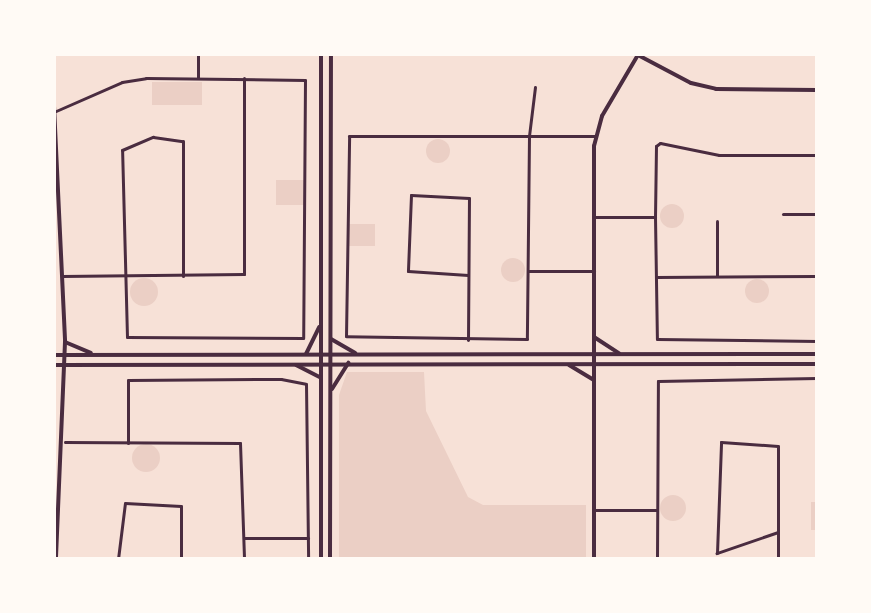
<!DOCTYPE html>
<style>
body{margin:0}
#map{position:relative;width:871px;height:613px;overflow:hidden;background:#f7e1d7;font-family:Ubuntu,sans-serif}
div>[style]{position:absolute}
.green>*{inset:0;background:#ebcfc5;transform-origin:0 0}
.round{border-radius:50%}
.minor>*{height:3px;margin:-1.5px;padding:0 1.5px;transform-origin:1.5px;border-radius:1.5px;background:#4a2c40}
.tertiary>*{height:4px;margin:-2px;padding:0 2px;transform-origin:2px;border-radius:2px;background:#4a2c40}
.secondary>*{height:4px;margin:-2px;padding:0 2px;transform-origin:2px;border-radius:2px;background:#4a2c40}
span{translate:-50% -50%;white-space:nowrap;text-align:center;line-height:1.15;-webkit-text-stroke:5px #fffaf5;paint-order:stroke}
.frame{position:absolute;inset:0;border:56px solid #fffaf5;pointer-events:none}
</style>
<div id="map">
<div class="green">
<i style="left:152px;top:82px;width:50px;height:23px"></i>
<i class="round" style="left:426px;top:139px;width:24px;height:24px"></i>
<i style="left:304px;top:180px;width:25px;height:28px;rotate:90deg"></i>
<i class="round" style="left:660px;top:204px;width:24px;height:24px"></i>
<i style="left:349px;top:224px;width:26px;height:22px"></i>
<i class="round" style="left:501px;top:258px;width:24px;height:24px"></i>
<i class="round" style="left:130px;top:278px;width:28px;height:28px"></i>
<i class="round" style="left:745px;top:279px;width:24px;height:24px"></i>
<i style="clip-path:polygon(347px 372px,424px 372px,426px 411px,468px 497px,483px 505px,586px 505px,586px 559px,339px 559px,339px 395px)"></i>
<i class="round" style="left:132px;top:444px;width:28px;height:28px"></i>
<i class="round" style="left:660px;top:495px;width:26px;height:26px"></i>
<i style="left:811px;top:502px;width:6px;height:28px"></i>
</div>
<div class="minor">
<i style="left:198px;top:78px;width:24px;rotate:-90deg"></i>
<i style="left:535px;top:87px;width:49px;rotate:97deg"></i>
<i style="left:529px;top:136px;width:203px;rotate:90.6deg"></i>
<i style="left:527px;top:339px;width:181px;rotate:-179.1deg"></i>
<i style="left:346px;top:336px;width:200px;rotate:-89.1deg"></i>
<i style="left:349px;top:136px;width:246px"></i>
<i style="left:56px;top:111px;width:72px;rotate:-23.7deg"></i>
<i style="left:122px;top:82px;width:24px;rotate:-9deg"></i>
<i style="left:146px;top:78px;width:159px;rotate:0.7deg"></i>
<i style="left:305px;top:80px;width:258px;rotate:90.4deg"></i>
<i style="left:303px;top:338px;width:176px;rotate:-179.7deg"></i>
<i style="left:127px;top:337px;width:187px;rotate:-91.5deg"></i>
<i style="left:122px;top:150px;width:34px;rotate:-23deg"></i>
<i style="left:153px;top:137px;width:30px;rotate:8deg"></i>
<i style="left:183px;top:141px;width:135px;rotate:90deg"></i>
<i style="left:817px;top:155px;width:98px;rotate:180deg"></i>
<i style="left:719px;top:155px;width:60px;rotate:-168.5deg"></i>
<i style="left:660px;top:143px;width:5px;rotate:143deg"></i>
<i style="left:656px;top:146px;width:71px;rotate:90.8deg"></i>
<i style="left:655px;top:217px;width:122px;rotate:89.1deg"></i>
<i style="left:657px;top:339px;width:160px;rotate:0.7deg"></i>
<i style="left:783px;top:214px;width:34px"></i>
<i style="left:594px;top:217px;width:61px"></i>
<i style="left:717px;top:221px;width:55px;rotate:90deg"></i>
<i style="left:529px;top:271px;width:65px"></i>
<i style="left:62px;top:276px;width:182px;rotate:-0.6deg"></i>
<i style="left:244px;top:274px;width:196px;rotate:-90deg"></i>
<i style="left:656px;top:277px;width:161px;rotate:-0.4deg"></i>
<i style="left:468px;top:340px;width:142px;rotate:-89.6deg"></i>
<i style="left:469px;top:198px;width:58px;rotate:-177deg"></i>
<i style="left:411px;top:195px;width:76px;rotate:92.3deg"></i>
<i style="left:408px;top:271px;width:60px;rotate:3.8deg"></i>
<i style="left:65px;top:442px;width:175px;rotate:0.3deg"></i>
<i style="left:240px;top:443px;width:116px;rotate:88deg"></i>
<i style="left:128px;top:443px;width:63px;rotate:-90deg"></i>
<i style="left:128px;top:380px;width:153px;rotate:-0.4deg"></i>
<i style="left:281px;top:379px;width:25px;rotate:11deg"></i>
<i style="left:306px;top:384px;width:175px;rotate:89.3deg"></i>
<i style="left:594px;top:510px;width:62px"></i>
<i style="left:778px;top:532px;width:65px;rotate:161deg"></i>
<i style="left:717px;top:553px;width:111px;rotate:-87.9deg"></i>
<i style="left:721px;top:442px;width:57px;rotate:4deg"></i>
<i style="left:778px;top:446px;width:113px;rotate:90deg"></i>
<i style="left:244px;top:538px;width:64px"></i>
<i style="left:118px;top:559px;width:56px;rotate:-82.9deg"></i>
<i style="left:125px;top:503px;width:56px;rotate:3.1deg"></i>
<i style="left:181px;top:506px;width:53px;rotate:90deg"></i>
<i style="left:657px;top:559px;width:178px;rotate:-89.7deg"></i>
<i style="left:658px;top:381px;width:159px;rotate:-1.1deg"></i>
</div>
<div class="tertiary">
<i style="left:636px;top:54px;width:62px;rotate:27.8deg"></i>
<i style="left:691px;top:83px;width:26px;rotate:13deg"></i>
<i style="left:716px;top:89px;width:101px;rotate:0.6deg"></i>
<i style="left:54px;top:106px;width:236px;rotate:87.3deg"></i>
<i style="left:65px;top:342px;width:217px;rotate:92.4deg"></i>
<i style="left:594px;top:559px;width:413px;rotate:-90deg"></i>
<i style="left:594px;top:146px;width:31px;rotate:-75deg"></i>
<i style="left:602px;top:116px;width:71px;rotate:-59.5deg"></i>
</div>
<div class="secondary">
<i style="left:321px;top:54px;width:505px;rotate:90deg"></i>
<i style="left:594px;top:337px;width:30px;rotate:33deg"></i>
<i style="left:331px;top:339px;width:28px;rotate:30deg"></i>
<i style="left:65px;top:342px;width:28px;rotate:23deg"></i>
<i style="left:306px;top:354px;width:30px;rotate:-64deg"></i>
<i style="left:54px;top:355px;width:763px;rotate:-0.08deg"></i>
<i style="left:54px;top:365px;width:763px;rotate:-0.08deg"></i>
<i style="left:296px;top:365px;width:28px;rotate:27deg"></i>
<i style="left:569px;top:365px;width:29px;rotate:31deg"></i>
<i style="left:332px;top:389px;width:31px;rotate:-58deg"></i>
<i style="left:330px;top:559px;width:505px;rotate:-89.89deg"></i>
</div>
<div class="frame"></div>
</div>
